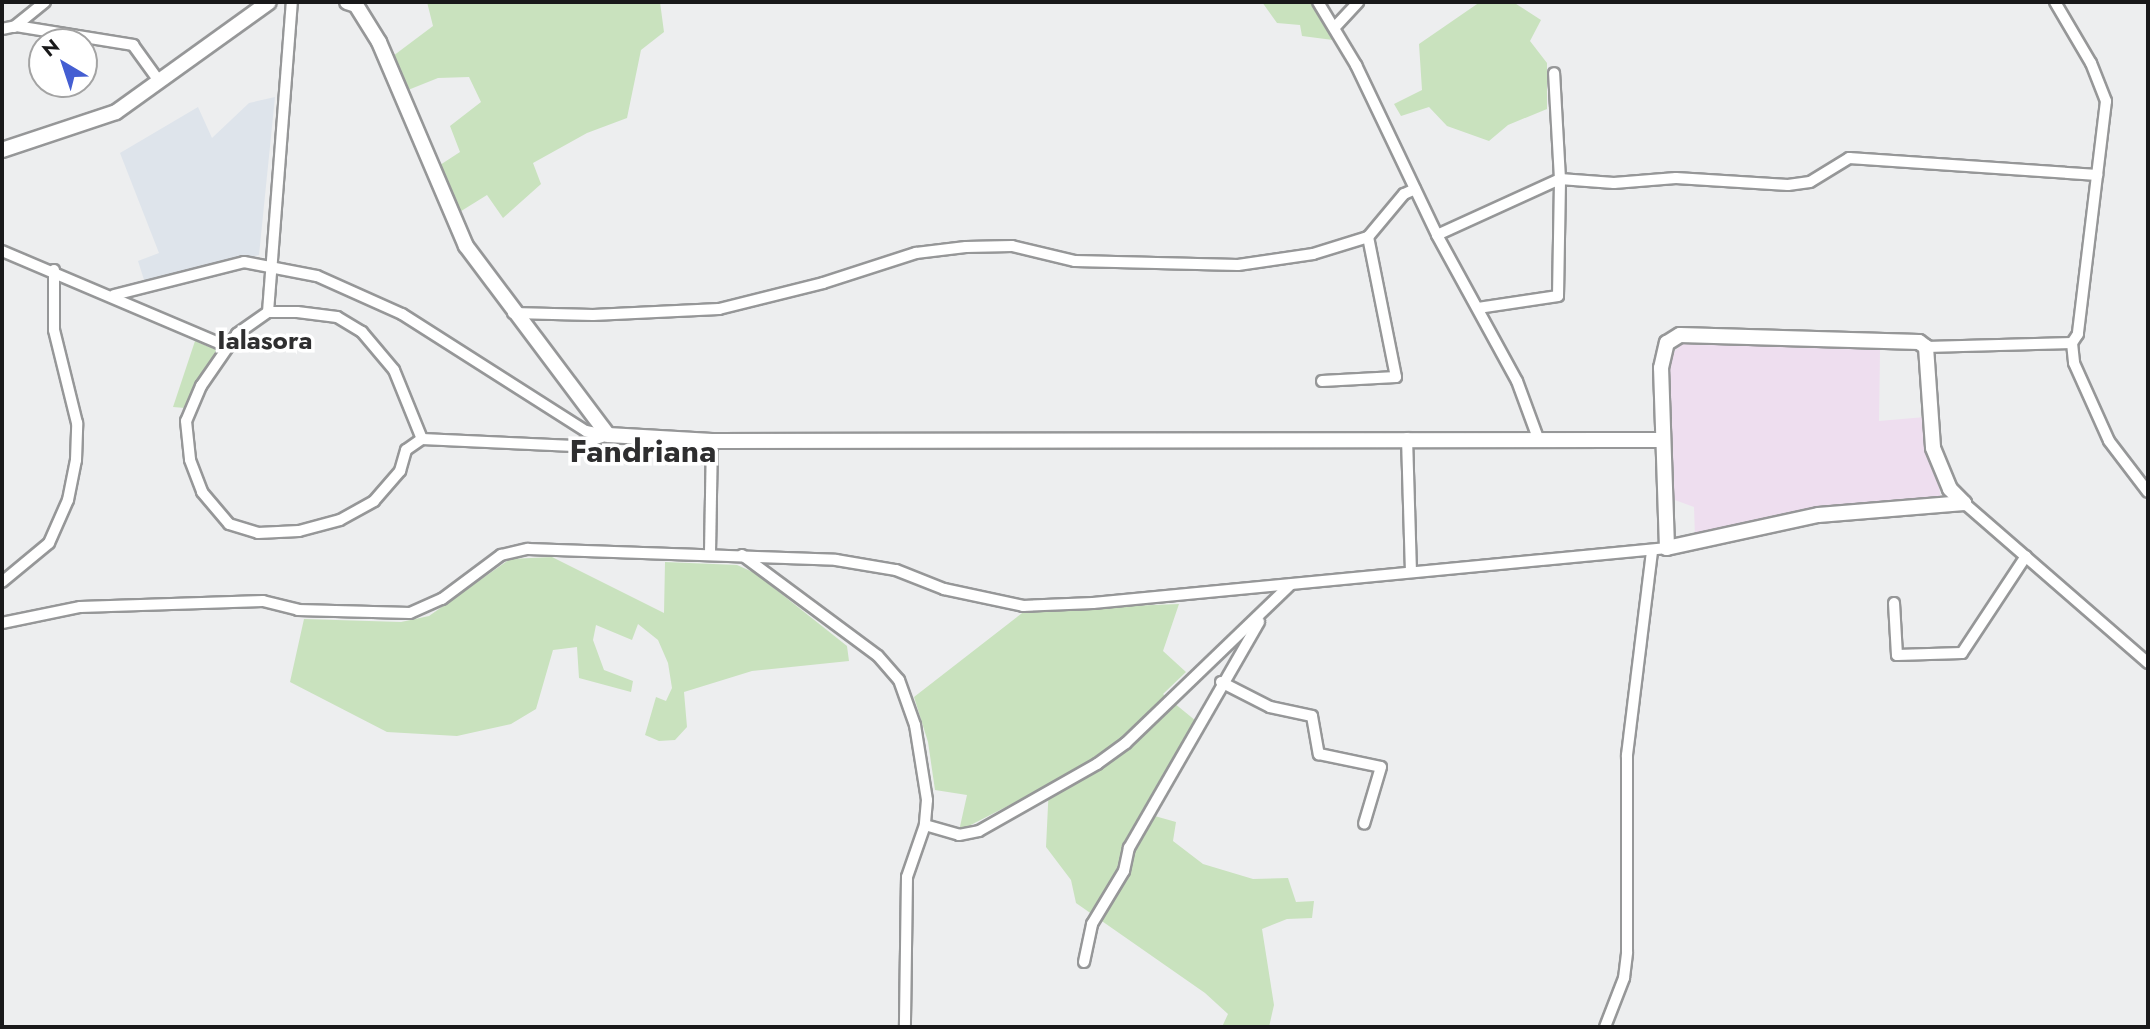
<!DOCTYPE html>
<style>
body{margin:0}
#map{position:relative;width:2150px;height:1029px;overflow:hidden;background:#edeeef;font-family:Jost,sans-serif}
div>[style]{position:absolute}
.commercial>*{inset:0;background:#eedeef}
.built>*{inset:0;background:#dee4eb}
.green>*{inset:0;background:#c9e2be}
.roads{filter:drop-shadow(2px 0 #969798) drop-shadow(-2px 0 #969798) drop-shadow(0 2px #969798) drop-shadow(0 -2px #969798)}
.minor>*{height:10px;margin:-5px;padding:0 5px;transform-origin:5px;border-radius:5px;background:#fff}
.major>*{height:14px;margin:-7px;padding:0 7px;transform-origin:7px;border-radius:7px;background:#fff}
span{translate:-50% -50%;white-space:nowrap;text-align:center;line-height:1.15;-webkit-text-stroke:7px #fff;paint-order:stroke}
.neighbourhood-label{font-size:26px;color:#2e2e2f;font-weight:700}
.district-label{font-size:32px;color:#2e2e2f;font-weight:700}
.frame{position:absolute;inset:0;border:4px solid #19191a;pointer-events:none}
.north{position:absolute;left:28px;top:28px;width:70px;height:70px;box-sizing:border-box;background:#fff;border:2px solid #a3a3a3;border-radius:50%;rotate:321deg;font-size:19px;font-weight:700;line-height:28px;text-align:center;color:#19191a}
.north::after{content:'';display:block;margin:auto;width:24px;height:32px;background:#445ed2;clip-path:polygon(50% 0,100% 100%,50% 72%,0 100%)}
</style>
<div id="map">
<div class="commercial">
<i style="clip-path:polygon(1685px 342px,1880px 350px,1879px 421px,1925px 417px,1943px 508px,1818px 516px,1695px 537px,1694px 507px,1672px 499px,1663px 361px)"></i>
</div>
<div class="built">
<i style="clip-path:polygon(275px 97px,259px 255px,145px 283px,138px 261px,159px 253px,120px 153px,198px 107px,212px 138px,249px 103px)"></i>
</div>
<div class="green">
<i style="clip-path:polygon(427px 2px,660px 2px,664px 32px,641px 50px,627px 118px,587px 133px,533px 163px,541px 184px,503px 218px,487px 195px,458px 213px,440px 165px,460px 152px,450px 126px,481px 102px,469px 77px,438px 78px,408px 90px,393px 56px,433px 26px)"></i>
<i style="clip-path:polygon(1262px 2px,1318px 2px,1333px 40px,1302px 36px,1300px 25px,1277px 23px)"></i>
<i style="clip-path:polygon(1480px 2px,1513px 2px,1541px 20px,1530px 41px,1547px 63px,1547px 109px,1508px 125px,1489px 141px,1447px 126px,1429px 107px,1401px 116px,1394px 104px,1422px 90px,1419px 44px)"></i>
<i style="clip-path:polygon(195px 341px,221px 352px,219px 359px,185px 408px,173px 407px)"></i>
<i style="clip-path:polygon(552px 557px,664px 613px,665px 562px,737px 565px,755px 573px,847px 646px,849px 661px,752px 671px,684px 692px,687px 727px,675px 740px,659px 741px,645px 735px,656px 697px,666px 701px,672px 688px,668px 663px,658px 640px,638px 624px,632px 640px,596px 625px,593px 640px,604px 670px,633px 681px,631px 692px,579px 678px,577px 647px,553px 650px,536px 709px,511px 724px,457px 736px,387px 732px,290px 682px,304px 619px,401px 622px,429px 616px,510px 559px)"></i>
<i style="clip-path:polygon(1179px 604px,1163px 651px,1186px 672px,1163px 694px,1196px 721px,1144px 813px,1176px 822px,1173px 841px,1203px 864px,1253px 879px,1288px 878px,1296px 902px,1314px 901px,1312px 918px,1287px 919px,1262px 929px,1274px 1005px,1269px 1027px,1222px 1027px,1228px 1014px,1205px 993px,1076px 903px,1071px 880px,1046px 847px,1049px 785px,959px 831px,967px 795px,935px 790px,928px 742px,914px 697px,1026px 610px)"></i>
</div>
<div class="roads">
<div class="minor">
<i style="left:1318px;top:2px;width:74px;rotate:58.9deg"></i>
<i style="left:1356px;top:65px;width:188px;rotate:64.5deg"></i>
<i style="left:1437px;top:235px;width:166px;rotate:61.3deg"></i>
<i style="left:1517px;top:381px;width:61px;rotate:69.8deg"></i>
<i style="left:2055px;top:2px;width:71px;rotate:59.5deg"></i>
<i style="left:2091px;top:63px;width:41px;rotate:68.5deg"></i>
<i style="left:2106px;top:101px;width:235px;rotate:96.9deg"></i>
<i style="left:2078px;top:334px;width:11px;rotate:124deg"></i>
<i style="left:2072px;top:343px;width:20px;rotate:84deg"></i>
<i style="left:2074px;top:363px;width:85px;rotate:65.8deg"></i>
<i style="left:2109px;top:441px;width:64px;rotate:52.6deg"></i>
<i style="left:14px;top:27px;width:40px;rotate:-39deg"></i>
<i style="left:1335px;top:27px;width:34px;rotate:-47deg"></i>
<i style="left:2px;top:29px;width:14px;rotate:-12deg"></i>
<i style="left:16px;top:26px;width:119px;rotate:9.2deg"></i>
<i style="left:133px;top:45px;width:44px;rotate:54.2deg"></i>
<i style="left:1437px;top:235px;width:135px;rotate:-24.5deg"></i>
<i style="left:1560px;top:179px;width:54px;rotate:4.2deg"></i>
<i style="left:1614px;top:183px;width:62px;rotate:-4.6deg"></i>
<i style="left:1676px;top:178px;width:112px;rotate:3.6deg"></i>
<i style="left:1788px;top:185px;width:22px;rotate:-8deg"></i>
<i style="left:1810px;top:182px;width:46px;rotate:-31.6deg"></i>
<i style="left:1849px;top:158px;width:249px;rotate:3.9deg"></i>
<i style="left:2px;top:251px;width:246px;rotate:23deg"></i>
<i style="left:114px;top:295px;width:134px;rotate:-14.2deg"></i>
<i style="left:244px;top:262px;width:74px;rotate:10.9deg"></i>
<i style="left:317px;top:276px;width:93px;rotate:24.1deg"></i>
<i style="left:402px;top:314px;width:218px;rotate:32.5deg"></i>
<i style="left:586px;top:431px;width:19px;rotate:12deg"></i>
<i style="left:1478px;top:308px;width:81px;rotate:-8.5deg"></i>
<i style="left:1558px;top:296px;width:117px;rotate:-89deg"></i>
<i style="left:1560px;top:179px;width:106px;rotate:-93.2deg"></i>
<i style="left:268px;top:312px;width:311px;rotate:-85.6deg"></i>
<i style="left:513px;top:313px;width:80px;rotate:1.4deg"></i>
<i style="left:593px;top:315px;width:126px;rotate:-2.7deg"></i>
<i style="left:719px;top:309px;width:107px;rotate:-14deg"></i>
<i style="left:823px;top:283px;width:98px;rotate:-17.9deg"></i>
<i style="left:916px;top:253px;width:50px;rotate:-6.8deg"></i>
<i style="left:966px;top:247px;width:46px;rotate:-1.2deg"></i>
<i style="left:1012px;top:246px;width:65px;rotate:13.4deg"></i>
<i style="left:1075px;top:261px;width:163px;rotate:1.4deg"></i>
<i style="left:1238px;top:265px;width:76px;rotate:-8.3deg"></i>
<i style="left:1313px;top:254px;width:58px;rotate:-17.2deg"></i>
<i style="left:1368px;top:237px;width:56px;rotate:-50.1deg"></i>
<i style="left:1404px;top:194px;width:12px;rotate:-24deg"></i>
<i style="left:1926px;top:347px;width:146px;rotate:-1.6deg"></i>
<i style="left:1322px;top:381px;width:74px;rotate:-3.1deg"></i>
<i style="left:1396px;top:377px;width:143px;rotate:-101.3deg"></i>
<i style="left:1407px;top:438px;width:132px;rotate:88.3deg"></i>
<i style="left:422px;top:439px;width:74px;rotate:-112.1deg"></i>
<i style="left:394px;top:370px;width:50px;rotate:-130.1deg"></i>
<i style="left:362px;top:332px;width:29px;rotate:-149deg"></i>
<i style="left:337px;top:317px;width:40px;rotate:-172.9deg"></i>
<i style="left:297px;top:312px;width:29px;rotate:180deg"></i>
<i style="left:268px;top:312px;width:38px;rotate:145deg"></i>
<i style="left:237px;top:334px;width:63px;rotate:124.7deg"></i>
<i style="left:201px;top:386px;width:38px;rotate:113deg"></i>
<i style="left:186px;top:421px;width:39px;rotate:84deg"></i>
<i style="left:190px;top:460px;width:34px;rotate:69deg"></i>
<i style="left:202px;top:492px;width:42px;rotate:49.8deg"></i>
<i style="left:229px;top:524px;width:30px;rotate:17deg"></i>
<i style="left:258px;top:533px;width:41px;rotate:-2.8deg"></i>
<i style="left:299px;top:531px;width:42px;rotate:-15deg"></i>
<i style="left:340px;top:520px;width:39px;rotate:-29deg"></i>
<i style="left:374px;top:501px;width:40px;rotate:-49deg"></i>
<i style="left:400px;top:471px;width:22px;rotate:-74deg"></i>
<i style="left:406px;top:450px;width:19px;rotate:-35deg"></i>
<i style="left:422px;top:439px;width:152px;rotate:2.6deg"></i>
<i style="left:574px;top:446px;width:36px;rotate:-18deg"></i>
<i style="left:1964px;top:503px;width:244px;rotate:41deg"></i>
<i style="left:710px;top:553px;width:112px;rotate:-89deg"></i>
<i style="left:742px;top:555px;width:169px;rotate:36.6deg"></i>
<i style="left:878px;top:656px;width:32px;rotate:49deg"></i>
<i style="left:899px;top:680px;width:48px;rotate:70.4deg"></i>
<i style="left:915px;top:725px;width:76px;rotate:80.9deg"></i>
<i style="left:927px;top:800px;width:25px;rotate:95deg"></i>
<i style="left:925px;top:825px;width:55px;rotate:109.1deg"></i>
<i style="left:907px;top:877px;width:150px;rotate:90.8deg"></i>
<i style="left:2px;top:582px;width:61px;rotate:-39.7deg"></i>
<i style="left:49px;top:543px;width:47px;rotate:-66.2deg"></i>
<i style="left:68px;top:500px;width:41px;rotate:-78.7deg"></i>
<i style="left:76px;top:460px;width:37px;rotate:-88deg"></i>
<i style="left:77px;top:423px;width:96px;rotate:-103.9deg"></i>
<i style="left:54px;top:330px;width:60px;rotate:-90deg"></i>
<i style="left:1894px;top:603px;width:52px;rotate:86.7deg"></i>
<i style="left:1897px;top:655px;width:65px;rotate:-1.8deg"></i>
<i style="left:1962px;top:653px;width:116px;rotate:-56.6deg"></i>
<i style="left:2px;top:623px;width:80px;rotate:-11.6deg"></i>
<i style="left:80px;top:607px;width:183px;rotate:-1.9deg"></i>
<i style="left:263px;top:601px;width:36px;rotate:14deg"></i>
<i style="left:298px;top:610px;width:112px;rotate:1.5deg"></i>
<i style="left:410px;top:613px;width:35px;rotate:-24deg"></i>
<i style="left:442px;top:599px;width:74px;rotate:-36.7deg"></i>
<i style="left:501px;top:555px;width:28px;rotate:-13deg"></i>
<i style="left:528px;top:549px;width:308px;rotate:2deg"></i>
<i style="left:836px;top:560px;width:61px;rotate:9.5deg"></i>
<i style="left:896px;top:570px;width:52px;rotate:21.6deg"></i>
<i style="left:944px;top:589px;width:81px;rotate:12.1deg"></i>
<i style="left:1023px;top:606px;width:70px;rotate:-2.5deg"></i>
<i style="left:1093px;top:603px;width:577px;rotate:-5.47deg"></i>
<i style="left:1221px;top:682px;width:55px;rotate:27deg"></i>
<i style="left:1270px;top:707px;width:43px;rotate:12.1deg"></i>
<i style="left:1312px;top:716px;width:39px;rotate:80deg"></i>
<i style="left:1319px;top:754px;width:63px;rotate:11.8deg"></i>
<i style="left:1381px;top:767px;width:59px;rotate:106.6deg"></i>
<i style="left:925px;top:825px;width:35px;rotate:16deg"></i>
<i style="left:959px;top:835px;width:20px;rotate:-11deg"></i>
<i style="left:979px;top:831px;width:136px;rotate:-29.6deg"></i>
<i style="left:1097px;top:764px;width:36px;rotate:-36deg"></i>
<i style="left:1126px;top:743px;width:228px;rotate:-43.9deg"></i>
<i style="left:1084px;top:962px;width:39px;rotate:-78deg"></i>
<i style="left:1092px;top:924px;width:62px;rotate:-58.9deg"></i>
<i style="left:1124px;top:871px;width:24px;rotate:-78deg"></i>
<i style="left:1129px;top:848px;width:261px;rotate:-60.1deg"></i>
<i style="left:1605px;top:1027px;width:53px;rotate:-68.8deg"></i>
<i style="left:1624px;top:978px;width:26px;rotate:-83deg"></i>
<i style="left:1627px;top:952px;width:197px;rotate:-90deg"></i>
<i style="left:1627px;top:755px;width:206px;rotate:-83deg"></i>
</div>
<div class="major">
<i style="left:347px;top:2px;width:9px;rotate:18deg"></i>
<i style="left:356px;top:5px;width:44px;rotate:58.1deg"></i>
<i style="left:379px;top:42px;width:222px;rotate:66.9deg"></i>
<i style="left:466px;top:246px;width:236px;rotate:53.1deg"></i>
<i style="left:608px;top:435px;width:104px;rotate:3.3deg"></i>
<i style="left:712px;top:441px;width:950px;rotate:-0.06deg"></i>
<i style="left:2px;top:150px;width:120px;rotate:-18.4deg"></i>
<i style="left:116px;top:112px;width:188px;rotate:-35.7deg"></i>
<i style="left:1680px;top:335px;width:239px;rotate:1.7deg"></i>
<i style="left:1919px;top:342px;width:9px;rotate:36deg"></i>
<i style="left:1926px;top:347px;width:101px;rotate:86deg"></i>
<i style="left:1933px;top:448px;width:44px;rotate:67.5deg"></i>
<i style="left:1950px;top:489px;width:20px;rotate:45deg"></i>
<i style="left:1964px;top:503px;width:146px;rotate:175.3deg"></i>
<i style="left:1818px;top:515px;width:155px;rotate:167.7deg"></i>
<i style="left:1667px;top:548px;width:180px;rotate:-91.9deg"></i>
<i style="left:1661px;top:368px;width:26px;rotate:-77deg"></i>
<i style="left:1667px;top:343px;width:15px;rotate:-32deg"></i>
</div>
</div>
<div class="neighbourhood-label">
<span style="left:265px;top:341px">Ialasora</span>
</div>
<div class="district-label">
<span style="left:643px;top:451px">Fandriana</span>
</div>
<div class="frame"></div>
<div class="north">N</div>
</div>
